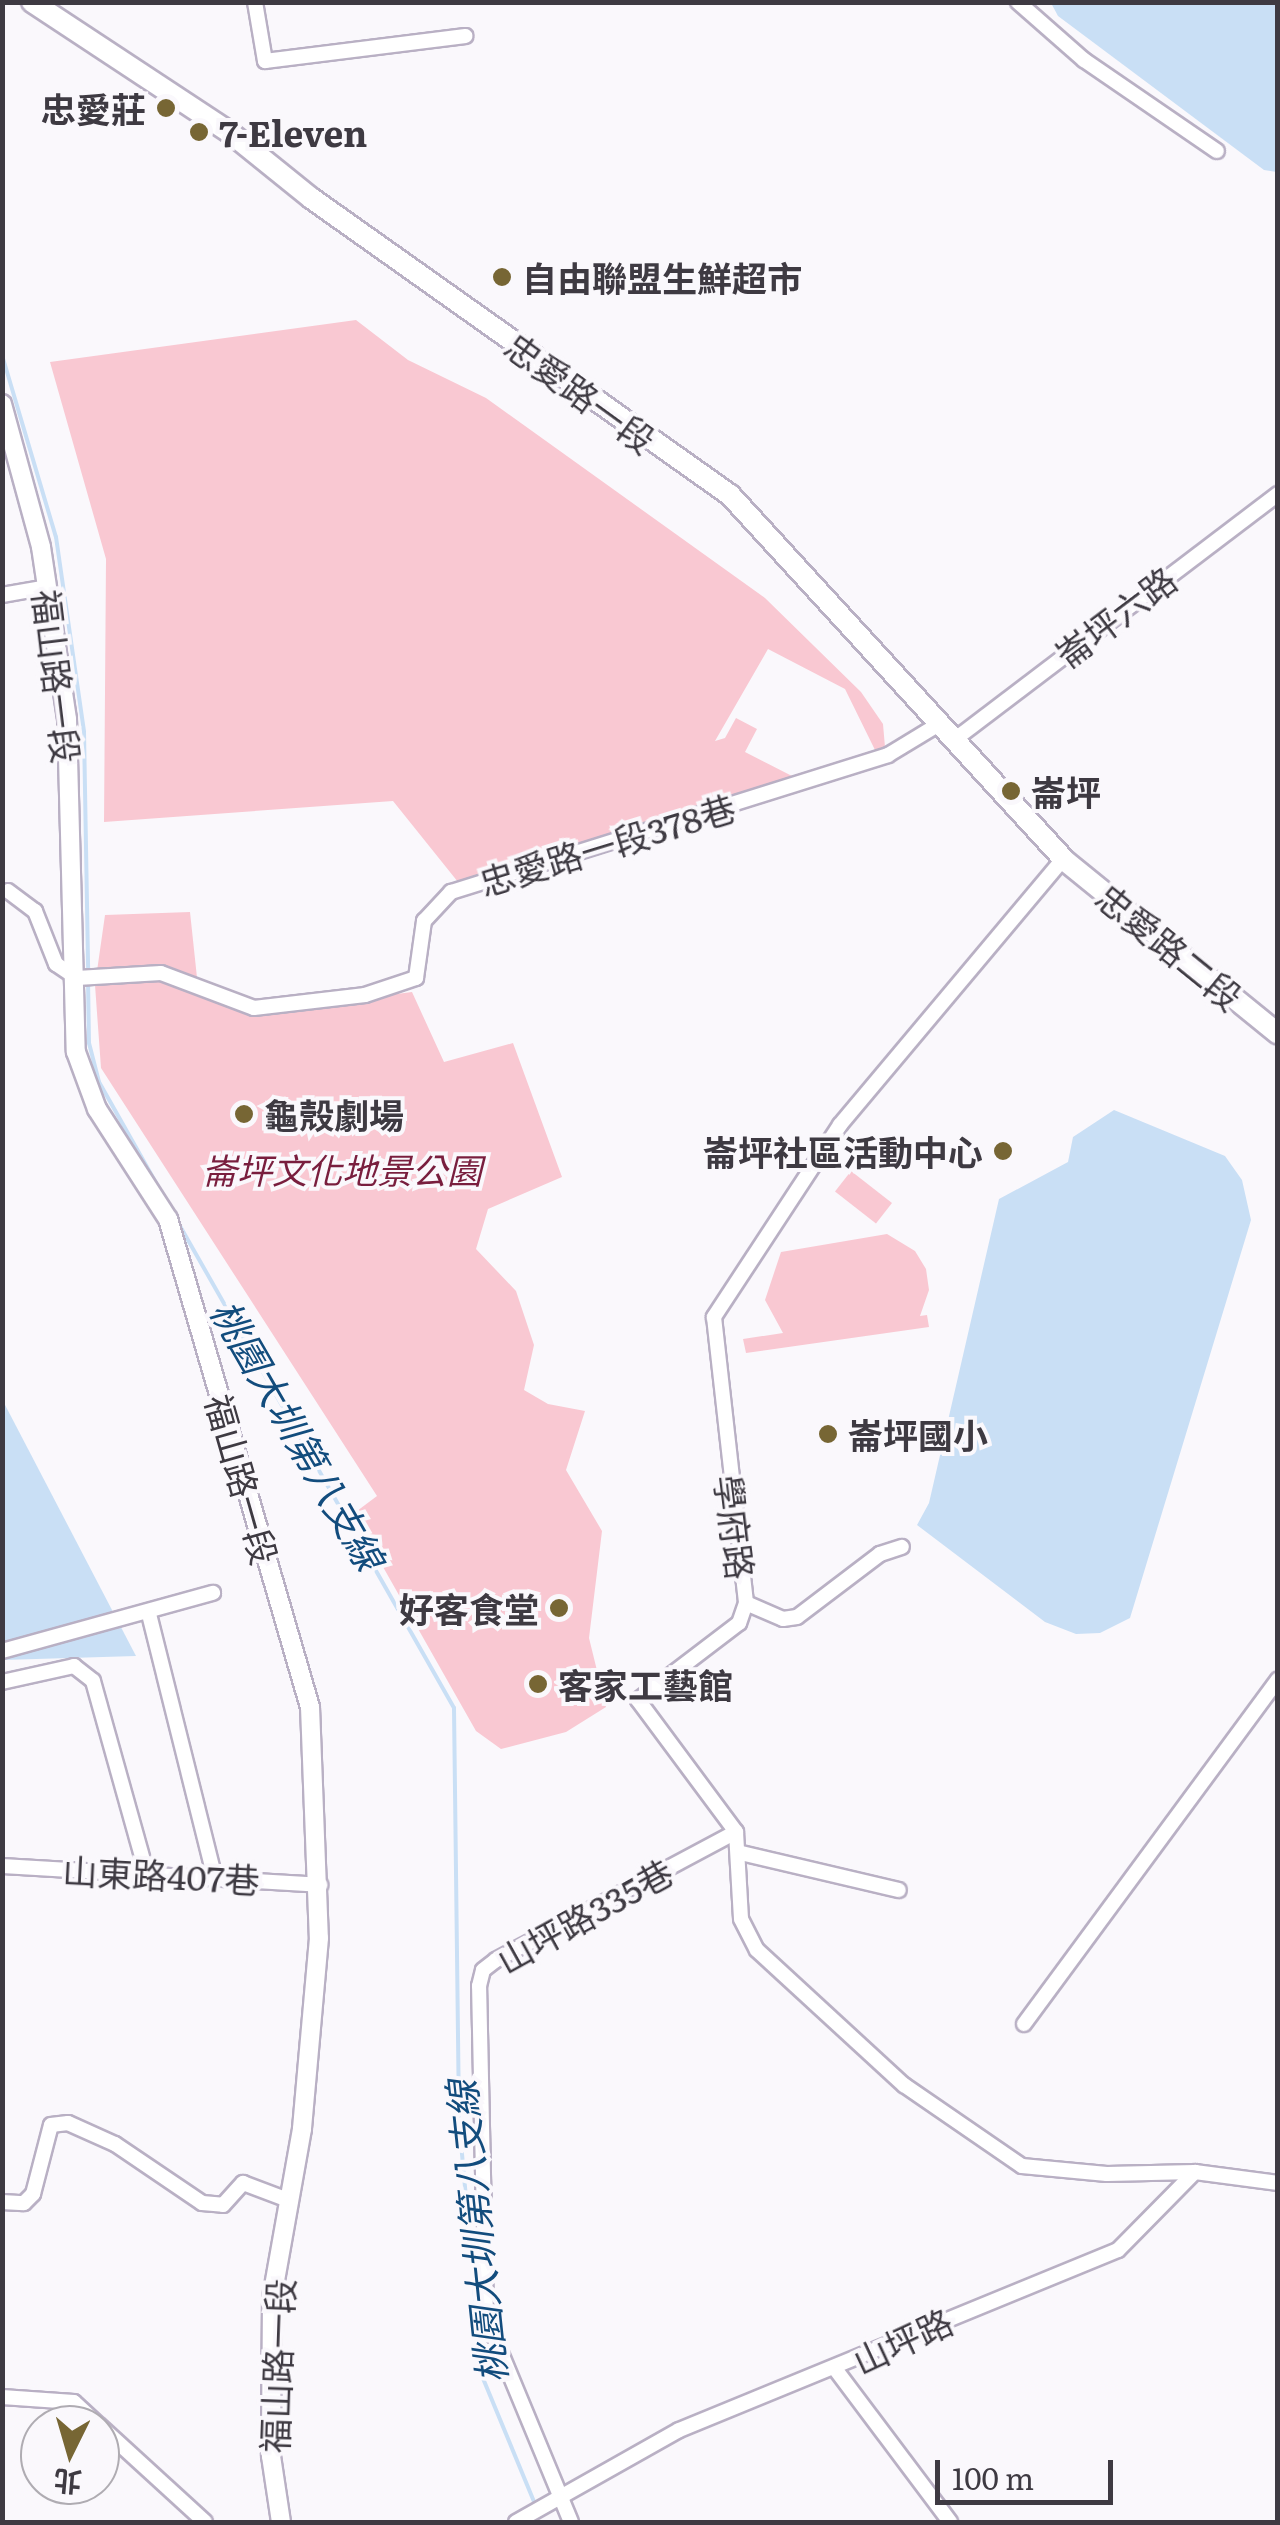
<!DOCTYPE html>
<meta charset="utf-8">
<style>
body{margin:0}
#map{position:relative;width:1280px;height:2525px;overflow:hidden;background:#faf8fc;font-family:Literata,"Noto Sans TC",serif}
div>[style]{position:absolute}
.green>*{inset:0;background:#f9c8d2;transform-origin:0 0}
.water>*{inset:0;background:#c9dff5}
.stream>*{height:4px;margin:-2px;padding:0 2px;transform-origin:2px;border-radius:2px;background:#c9dff5}
.roads{filter:drop-shadow(2px 0 #b9b0c4) drop-shadow(-2px 0 #b9b0c4) drop-shadow(0 2px #b9b0c4) drop-shadow(0 -2px #b9b0c4)}
.minor>*{height:14px;margin:-7px;padding:0 7px;transform-origin:7px;border-radius:7px;background:#fff}
.tertiary>*{height:18px;margin:-9px;padding:0 9px;transform-origin:9px;border-radius:9px;background:#fff}
.secondary>*{height:20px;margin:-10px;padding:0 10px;transform-origin:10px;border-radius:10px;background:#fff}
.dots>*{width:28px;height:28px;translate:-50% -50%;box-sizing:border-box;border:5px solid #faf8fc;border-radius:50%}
span{translate:-50% -50%;white-space:nowrap;text-align:center;line-height:1.15;-webkit-text-stroke:8px #faf8fc;paint-order:stroke}
.poi-label{font-size:35px;color:#3e3a42;font-weight:700}
.right{translate:-100% -50%;text-align:right}
.left{translate:0 -50%;text-align:left}
.street-label{font-size:35px;color:#3e3a42}
.park-label{font-size:35px;color:#791e3e;font-style:italic}
.water-label{font-size:38px;color:#124c7d;font-style:italic}
.frame{position:absolute;inset:0;border:5px solid #3e3a42;pointer-events:none}
.north{position:absolute;left:20px;top:2405px;width:100px;height:100px;box-sizing:border-box;background:#faf8fc;border:2px solid #afacb2;border-radius:50%;rotate:185deg;font-size:28px;font-weight:700;line-height:40px;text-align:center;color:#3e3a42}
.north::after{content:'';display:block;margin:auto;width:35px;height:45px;background:#776634;clip-path:polygon(50% 0,100% 100%,50% 72%,0 100%)}
.scale{position:absolute;left:935px;top:2460px;width:178px;height:45px;box-sizing:border-box;border:5px solid #3e3a42;border-top:0;padding-left:12px;font-size:30px;line-height:35px;white-space:nowrap;color:#3e3a42;-webkit-text-stroke:8px #faf8fc;paint-order:stroke}
</style>
<div id="map">
<div class="green">
<i style="clip-path:polygon(356px 320px,408px 360px,486px 398px,765px 598px,861px 692px,883px 724px,885px 747px,875px 750px,845px 689px,768px 649px,715px 741px,725px 738px,736px 718px,757px 729px,745px 752px,792px 776px,458px 882px,393px 801px,104px 822px,106px 559px,50px 362px)"></i>
<i style="clip-path:polygon(190px 912px,198px 987px,251px 1013px,412px 992px,444px 1062px,513px 1043px,562px 1177px,488px 1209px,476px 1249px,516px 1291px,534px 1345px,524px 1390px,548px 1404px,585px 1411px,566px 1470px,602px 1531px,589px 1638px,606px 1707px,566px 1732px,501px 1749px,476px 1731px,353px 1514px,377px 1496px,101px 1068px,95px 985px,105px 915px)"></i>
<i style="left:851px;top:1171px;width:52px;height:26px;rotate:38deg"></i>
<i style="clip-path:polygon(887px 1234px,915px 1251px,926px 1269px,929px 1290px,920px 1316px,927px 1315px,929px 1327px,746px 1353px,743px 1339px,783px 1333px,765px 1300px,781px 1252px)"></i>
</div>
<div class="water">
<i style="clip-path:polygon(1051px 3px,1277px 3px,1277px 172px,1264px 170px,1058px 16px)"></i>
<i style="clip-path:polygon(1114px 1110px,1225px 1156px,1242px 1180px,1251px 1220px,1130px 1618px,1100px 1633px,1076px 1634px,1045px 1622px,917px 1525px,929px 1503px,999px 1199px,1068px 1162px,1073px 1137px)"></i>
<i style="clip-path:polygon(3px 1401px,136px 1656px,3px 1660px)"></i>
</div>
<div class="stream">
<i style="left:2px;top:355px;width:190px;rotate:73.5deg"></i>
<i style="left:56px;top:537px;width:197px;rotate:81.8deg"></i>
<i style="left:84px;top:732px;width:239px;rotate:89deg"></i>
<i style="left:88px;top:980px;width:63px;rotate:89.1deg"></i>
<i style="left:89px;top:1043px;width:40px;rotate:75.6deg"></i>
<i style="left:99px;top:1082px;width:132px;rotate:60.5deg"></i>
<i style="left:176px;top:1219px;width:562px;rotate:60.38deg"></i>
<i style="left:454px;top:1708px;width:413px;rotate:89.3deg"></i>
<i style="left:459px;top:2121px;width:256px;rotate:84.8deg"></i>
<i style="left:482px;top:2376px;width:139px;rotate:67.5deg"></i>
</div>
<div class="roads">
<div class="minor">
<i style="left:255px;top:2px;width:60px;rotate:80.4deg"></i>
<i style="left:265px;top:61px;width:202px;rotate:-7.1deg"></i>
<i style="left:1018px;top:2px;width:88px;rotate:41.3deg"></i>
<i style="left:1084px;top:60px;width:161px;rotate:34.4deg"></i>
<i style="left:2px;top:595px;width:47px;rotate:-9.9deg"></i>
<i style="left:954px;top:740px;width:407px;rotate:-37.2deg"></i>
<i style="left:1063px;top:859px;width:347px;rotate:130deg"></i>
<i style="left:840px;top:1125px;width:230px;rotate:123.3deg"></i>
<i style="left:714px;top:1317px;width:288px;rotate:83.6deg"></i>
<i style="left:746px;top:1603px;width:21px;rotate:109deg"></i>
<i style="left:739px;top:1623px;width:127px;rotate:142.7deg"></i>
<i style="left:638px;top:1700px;width:164px;rotate:53.4deg"></i>
<i style="left:736px;top:1832px;width:87px;rotate:86.7deg"></i>
<i style="left:741px;top:1919px;width:35px;rotate:63deg"></i>
<i style="left:757px;top:1950px;width:200px;rotate:42.6deg"></i>
<i style="left:904px;top:2085px;width:143px;rotate:34.5deg"></i>
<i style="left:1022px;top:2166px;width:85px;rotate:5.4deg"></i>
<i style="left:1107px;top:2174px;width:88px;rotate:-1.3deg"></i>
<i style="left:8px;top:891px;width:34px;rotate:37deg"></i>
<i style="left:35px;top:911px;width:57px;rotate:68.4deg"></i>
<i style="left:56px;top:964px;width:25px;rotate:34deg"></i>
<i style="left:77px;top:978px;width:84px;rotate:-3.4deg"></i>
<i style="left:161px;top:973px;width:99px;rotate:20.6deg"></i>
<i style="left:254px;top:1008px;width:112px;rotate:-6.7deg"></i>
<i style="left:365px;top:995px;width:54px;rotate:-18.4deg"></i>
<i style="left:416px;top:978px;width:58px;rotate:-82deg"></i>
<i style="left:424px;top:921px;width:40px;rotate:-47deg"></i>
<i style="left:451px;top:892px;width:458px;rotate:-17.4deg"></i>
<i style="left:888px;top:755px;width:60px;rotate:-31.3deg"></i>
<i style="left:746px;top:1603px;width:40px;rotate:23.4deg"></i>
<i style="left:783px;top:1619px;width:14px;rotate:-8deg"></i>
<i style="left:797px;top:1617px;width:104px;rotate:-37.2deg"></i>
<i style="left:880px;top:1554px;width:23px;rotate:-18deg"></i>
<i style="left:149px;top:1614px;width:269px;rotate:76deg"></i>
<i style="left:2px;top:1651px;width:219px;rotate:-15.4deg"></i>
<i style="left:2px;top:1682px;width:74px;rotate:-12.5deg"></i>
<i style="left:74px;top:1666px;width:24px;rotate:38deg"></i>
<i style="left:93px;top:1681px;width:200px;rotate:74.4deg"></i>
<i style="left:741px;top:1853px;width:162px;rotate:13.2deg"></i>
<i style="left:2px;top:1866px;width:319px;rotate:3.4deg"></i>
<i style="left:1024px;top:2024px;width:428px;rotate:-53.6deg"></i>
<i style="left:2px;top:2202px;width:22px;rotate:3deg"></i>
<i style="left:24px;top:2203px;width:13px;rotate:-45deg"></i>
<i style="left:33px;top:2194px;width:71px;rotate:-75.4deg"></i>
<i style="left:51px;top:2125px;width:17px;rotate:-7deg"></i>
<i style="left:68px;top:2123px;width:51px;rotate:24.1deg"></i>
<i style="left:115px;top:2144px;width:105px;rotate:34.1deg"></i>
<i style="left:202px;top:2203px;width:21px;rotate:5deg"></i>
<i style="left:223px;top:2205px;width:30px;rotate:-48deg"></i>
<i style="left:243px;top:2183px;width:51px;rotate:20.6deg"></i>
<i style="left:836px;top:2370px;width:190px;rotate:53.1deg"></i>
<i style="left:2px;top:2397px;width:72px;rotate:4deg"></i>
<i style="left:74px;top:2402px;width:34px;rotate:43deg"></i>
<i style="left:100px;top:2426px;width:142px;rotate:42.4deg"></i>
<i style="left:516px;top:2522px;width:187px;rotate:-29.4deg"></i>
<i style="left:679px;top:2430px;width:474px;rotate:-22.3deg"></i>
<i style="left:1118px;top:2250px;width:110px;rotate:-45.4deg"></i>
<i style="left:1195px;top:2172px;width:84px;rotate:7.5deg"></i>
<i style="left:571px;top:2522px;width:222px;rotate:-112.5deg"></i>
<i style="left:486px;top:2317px;width:331px;rotate:-91.2deg"></i>
<i style="left:479px;top:1986px;width:16px;rotate:-76deg"></i>
<i style="left:483px;top:1970px;width:16px;rotate:-38deg"></i>
<i style="left:496px;top:1960px;width:272px;rotate:-28.1deg"></i>
</div>
<div class="tertiary">
<i style="left:2px;top:404px;width:148px;rotate:74.7deg"></i>
<i style="left:41px;top:547px;width:174px;rotate:81.4deg"></i>
<i style="left:67px;top:719px;width:333px;rotate:88.5deg"></i>
<i style="left:76px;top:1052px;width:61px;rotate:69.8deg"></i>
<i style="left:97px;top:1109px;width:131px;rotate:57.2deg"></i>
<i style="left:168px;top:1219px;width:508px;rotate:73.78deg"></i>
<i style="left:310px;top:1707px;width:231px;rotate:87.8deg"></i>
<i style="left:319px;top:1938px;width:192px;rotate:95.1deg"></i>
<i style="left:302px;top:2129px;width:172px;rotate:100.1deg"></i>
<i style="left:272px;top:2298px;width:158px;rotate:90.4deg"></i>
<i style="left:271px;top:2456px;width:67px;rotate:81.4deg"></i>
</div>
<div class="secondary">
<i style="left:32px;top:2px;width:235px;rotate:33.4deg"></i>
<i style="left:228px;top:131px;width:107px;rotate:38.9deg"></i>
<i style="left:311px;top:198px;width:514px;rotate:35.33deg"></i>
<i style="left:730px;top:495px;width:493px;rotate:47.5deg"></i>
<i style="left:1063px;top:859px;width:277px;rotate:39.1deg"></i>
</div>
</div>
<div class="dots">
<i style="left:166px;top:108px;background:#776634"></i>
<i style="left:199px;top:132px;background:#776634"></i>
<i style="left:502px;top:277px;background:#776634"></i>
<i style="left:1011px;top:791px;background:#776634"></i>
<i style="left:244px;top:1114px;background:#776634"></i>
<i style="left:1003px;top:1151px;background:#776634"></i>
<i style="left:828px;top:1434px;background:#776634"></i>
<i style="left:559px;top:1608px;background:#776634"></i>
<i style="left:538px;top:1684px;background:#776634"></i>
</div>
<div class="poi-label">
<span class="right" style="left:146px;top:108px">忠愛莊</span>
<span class="left" style="left:219px;top:132px">7-Eleven</span>
<span class="left" style="left:522px;top:277px">自由聯盟生鮮超市</span>
<span class="left" style="left:1031px;top:791px">崙坪</span>
<span class="left" style="left:264px;top:1114px">龜殼劇場</span>
<span class="right" style="left:983px;top:1151px">崙坪社區活動中心</span>
<span class="left" style="left:848px;top:1434px">崙坪國小</span>
<span class="right" style="left:539px;top:1608px">好客食堂</span>
<span class="left" style="left:558px;top:1684px">客家工藝館</span>
</div>
<div class="street-label">
<span style="left:581px;top:392px;rotate:36deg">忠愛路一段</span>
<span style="left:1115px;top:616px;rotate:-37deg">崙坪六路</span>
<span style="left:58px;top:676px;rotate:83deg">福山路一段</span>
<span style="left:607px;top:844px;rotate:-17deg">忠愛路一段378巷</span>
<span style="left:1170px;top:946px;rotate:39deg">忠愛路二段</span>
<span style="left:243px;top:1479px;rotate:74deg">福山路一段</span>
<span style="left:736px;top:1527px;rotate:83deg">學府路</span>
<span style="left:161px;top:1874px;rotate:3deg">山東路407巷</span>
<span style="left:584px;top:1915px;rotate:-29deg">山坪路335巷</span>
<span style="left:902px;top:2340px;rotate:-25deg">山坪路</span>
<span style="left:276px;top:2366px;rotate:-88deg">福山路一段</span>
</div>
<div class="park-label">
<span style="left:342px;top:1169px">崙坪文化地景公園</span>
</div>
<div class="water-label">
<span style="left:299px;top:1434px;rotate:60deg">桃園大圳第八支線</span>
<span style="left:475px;top:2232px;rotate:-96deg">桃園大圳第八支線</span>
</div>
<div class="frame"></div>
<div class="north">北</div>
<div class="scale">100 m</div>
</div>
